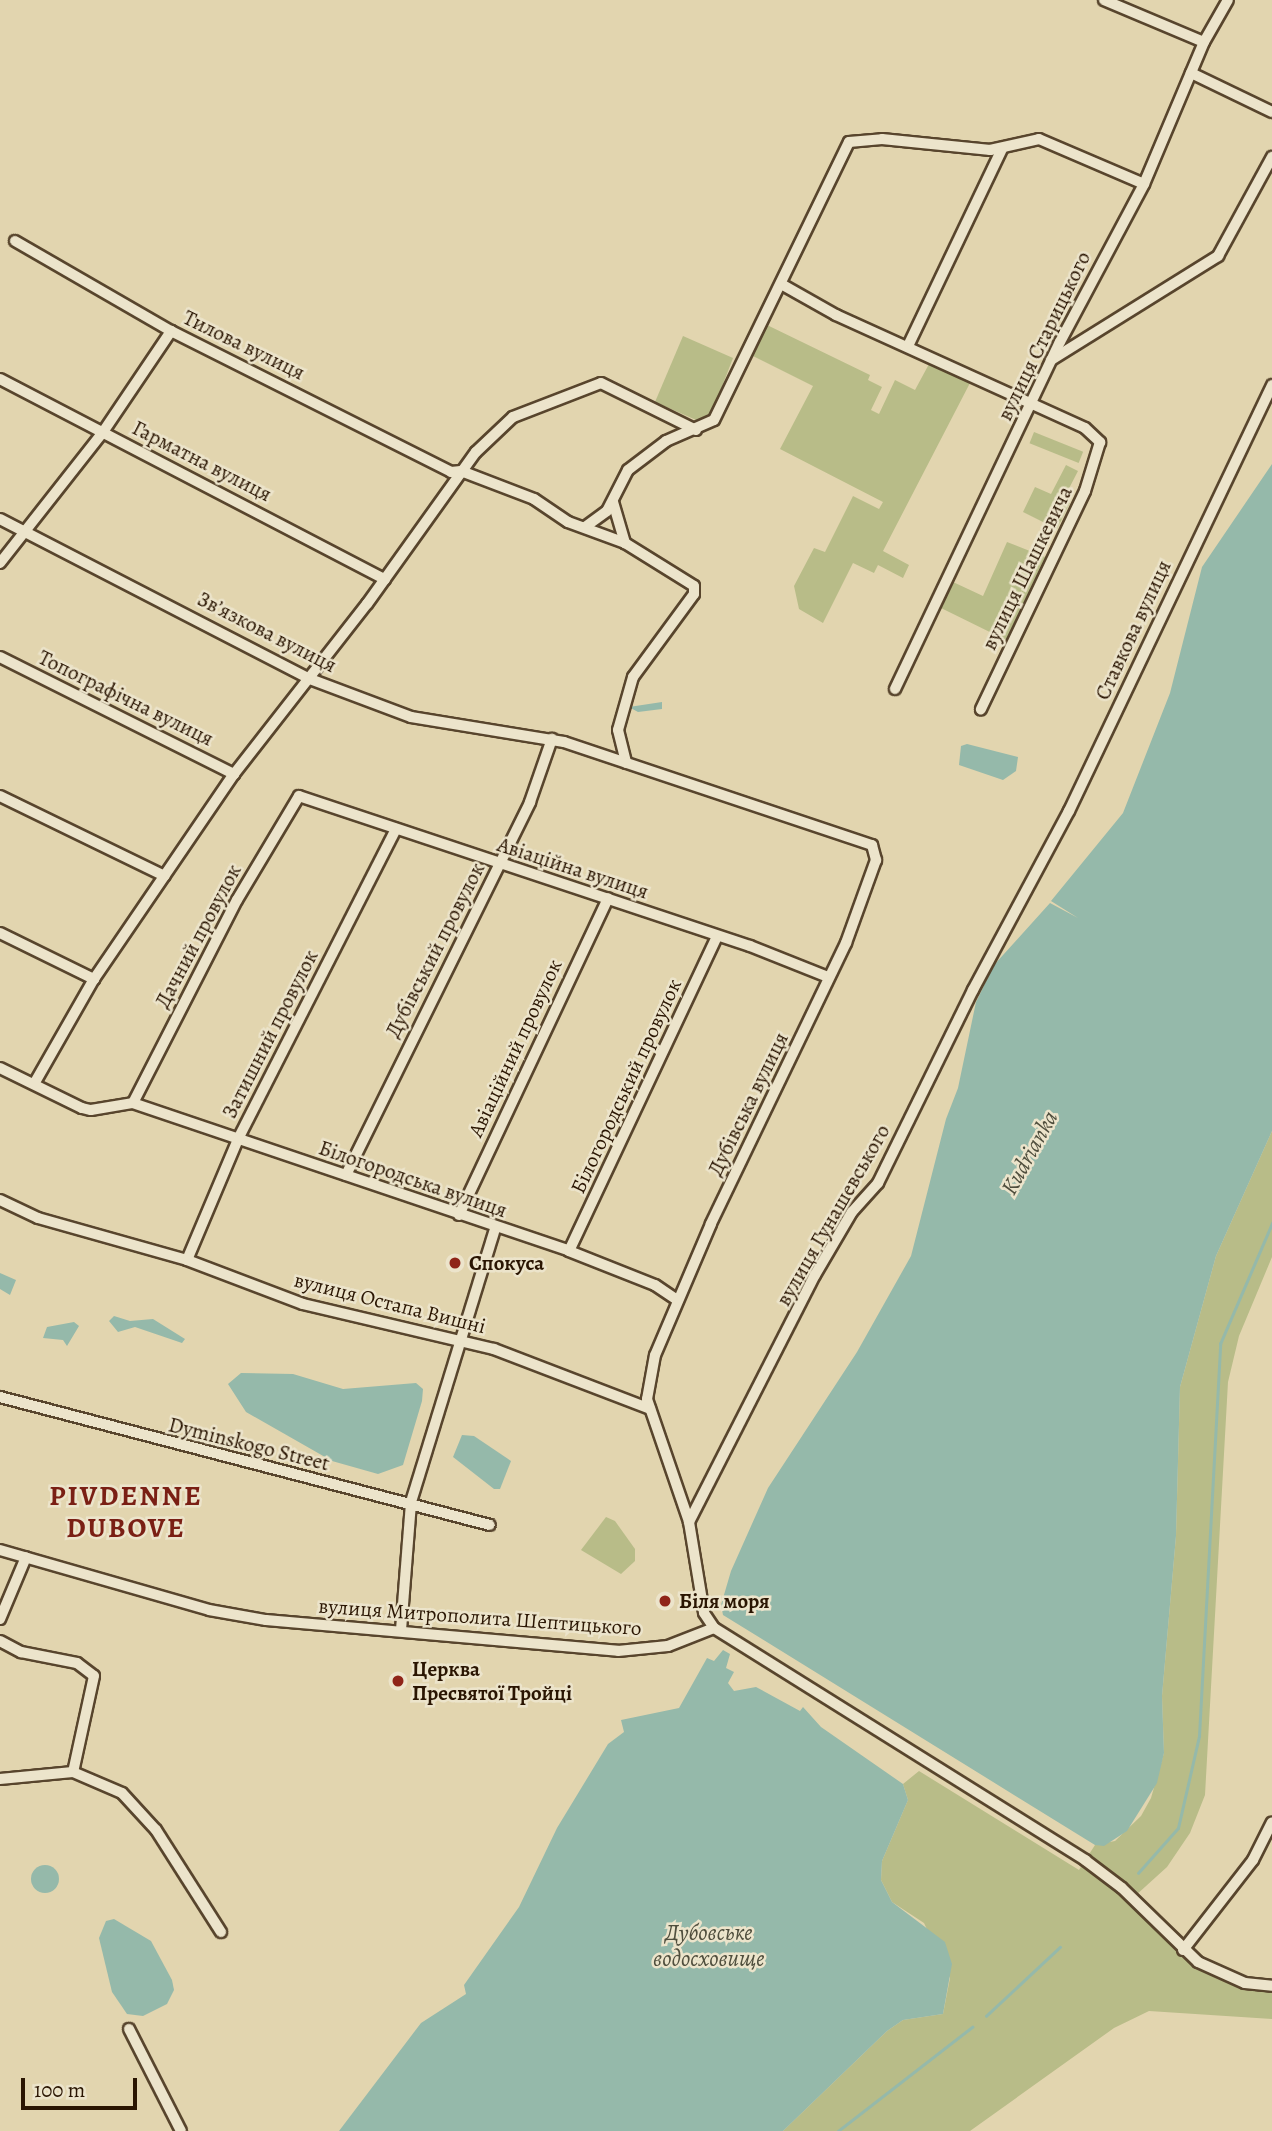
<!DOCTYPE html>
<meta charset="utf-8">
<style>
body{margin:0}
#map{position:relative;width:1272px;height:2131px;overflow:hidden;background:#e2d5af;font-family:Alegreya,serif}
div>[style]{position:absolute}
.green>*{inset:0;background:#b8bc88;transform-origin:0 0}
.water>*{inset:0;background:#95b9aa}
.round{border-radius:50%}
.stream>*{height:2.5px;margin:-1.25px;padding:0 1.25px;transform-origin:1.25px;border-radius:1.25px;background:#95b9aa}
.roads{filter:drop-shadow(2px 0 #58452d) drop-shadow(-2px 0 #58452d) drop-shadow(0 2px #58452d) drop-shadow(0 -2px #58452d)}
.minor>*{height:10px;margin:-5px;padding:0 5px;transform-origin:5px;border-radius:5px;background:#ece4cb}
.dots>*{width:19px;height:19px;translate:-50% -50%;box-sizing:border-box;border:4px solid #ece4cb;border-radius:50%}
span{translate:-50% -50%;white-space:nowrap;text-align:center;line-height:1.15;-webkit-text-stroke:5px #ece4cb;paint-order:stroke}
.street-label{font-size:21px;color:#2a1502}
.poi-label{font-size:21px;color:#2a1502;font-weight:700}
.left{translate:0 -50%;text-align:left}
.water-label{font-size:23px;color:#4f4e3d;font-style:italic}
.district-label{font-size:28px;color:#7a1f14;font-weight:700;letter-spacing:2px}
.scale{position:absolute;left:21px;top:2078px;width:116px;height:32px;box-sizing:border-box;border:4px solid #2a1502;border-top:0;padding-left:9px;font-size:21px;line-height:24px;white-space:nowrap;color:#2a1502;-webkit-text-stroke:5px #ece4cb;paint-order:stroke}
</style>
<div id="map">
<div class="green">
<i style="clip-path:polygon(767px 325px,870px 375px,868px 380px,882px 387px,871px 410px,879px 414px,895px 380px,915px 390px,929px 364px,970px 383px,883px 551px,909px 565px,903px 578px,878px 565px,874px 573px,853px 563px,823px 623px,799px 609px,794px 586px,814px 548px,825px 552px,853px 496px,879px 509px,883px 502px,780px 449px,813px 386px,751px 355px)"></i>
<i style="clip-path:polygon(683px 336px,733px 358px,711px 415px,703px 423px,655px 402px)"></i>
<i style="left:1034px;top:432px;width:53px;height:12px;rotate:22deg"></i>
<i style="clip-path:polygon(1066px 465px,1078px 471px,1063px 500px,1070px 503px,1057px 529px,1023px 512px,1035px 487px,1051px 494px)"></i>
<i style="clip-path:polygon(1007px 542px,1045px 557px,1006px 640px,941px 608px,953px 582px,983px 596px)"></i>
<i style="clip-path:polygon(1272px 1131px,1272px 1257px,1239px 1336px,1228px 1382px,1205px 1795px,1190px 1833px,1167px 1867px,1135px 1896px,1124px 1890px,1158px 1933px,1195px 1966px,1244px 1987px,1272px 1992px,1272px 2019px,1149px 2011px,1114px 2028px,970px 2131px,783px 2131px,887px 2031px,903px 2020px,943px 2014px,950px 1978px,924px 1923px,892px 1902px,881px 1880px,882px 1861px,908px 1800px,903px 1784px,919px 1771px,1079px 1870px,1095px 1845px,1115px 1841px,1141px 1816px,1151px 1798px,1164px 1753px,1162px 1696px,1176px 1536px,1180px 1387px,1216px 1256px)"></i>
<i style="clip-path:polygon(606px 1517px,615px 1521px,635px 1549px,635px 1561px,621px 1574px,581px 1550px)"></i>
</div>
<div class="water">
<i style="clip-path:polygon(1272px 464px,1272px 1131px,1216px 1256px,1180px 1387px,1176px 1536px,1162px 1696px,1164px 1753px,1157px 1783px,1127px 1831px,1104px 1846px,1095px 1845px,723px 1615px,721px 1605px,731px 1571px,768px 1488px,857px 1352px,911px 1256px,946px 1119px,958px 1088px,976px 1002px,994px 965px,1050px 903px,1078px 918px,1051px 901px,1123px 813px,1170px 693px,1202px 567px)"></i>
<i style="clip-path:polygon(662px 702px,662px 709px,638px 712px,629px 707px)"></i>
<i style="clip-path:polygon(967px 744px,1018px 757px,1016px 771px,1003px 780px,959px 765px,961px 746px)"></i>
<i style="clip-path:polygon(0 1273px,16px 1280px,10px 1295px,0 1289px)"></i>
<i style="clip-path:polygon(114px 1316px,130px 1321px,153px 1319px,185px 1339px,182px 1343px,135px 1327px,118px 1332px,109px 1321px)"></i>
<i style="clip-path:polygon(74px 1322px,79px 1326px,67px 1346px,63px 1340px,43px 1338px,47px 1327px)"></i>
<i style="clip-path:polygon(241px 1373px,293px 1374px,343px 1389px,416px 1383px,423px 1389px,422px 1401px,403px 1465px,378px 1474px,332px 1461px,246px 1412px,228px 1384px)"></i>
<i style="clip-path:polygon(462px 1435px,474px 1436px,511px 1461px,500px 1489px,494px 1489px,453px 1457px)"></i>
<i style="clip-path:polygon(723px 1650px,730px 1654px,726px 1668px,734px 1672px,728px 1683px,734px 1691px,756px 1687px,800px 1711px,803px 1707px,821px 1727px,903px 1784px,908px 1800px,882px 1861px,881px 1880px,892px 1902px,945px 1942px,952px 1964px,943px 2014px,903px 2020px,887px 2031px,783px 2131px,339px 2131px,421px 2023px,466px 1994px,464px 1985px,519px 1907px,557px 1828px,608px 1744px,624px 1732px,621px 1720px,679px 1708px,707px 1658px,714px 1661px)"></i>
<i class="round" style="left:31px;top:1865px;width:28px;height:28px"></i>
<i style="clip-path:polygon(114px 1919px,151px 1941px,172px 1980px,174px 1990px,167px 2004px,143px 2016px,127px 2014px,112px 1992px,99px 1938px,106px 1921px)"></i>
</div>
<div class="stream">
<i style="left:1138px;top:1873px;width:60px;rotate:-48.4deg"></i>
<i style="left:1178px;top:1828px;width:94px;rotate:-77.1deg"></i>
<i style="left:1199px;top:1736px;width:393px;rotate:-86.9deg"></i>
<i style="left:1220px;top:1344px;width:132px;rotate:-66.7deg"></i>
<i style="left:986px;top:2016px;width:101px;rotate:-43deg"></i>
<i style="left:838px;top:2131px;width:170px;rotate:-37.8deg"></i>
</div>
<div class="roads">
<div class="minor">
<i style="left:1104px;top:0;width:108px;rotate:22.8deg"></i>
<i style="left:1191px;top:73px;width:90px;rotate:25.7deg"></i>
<i style="left:15px;top:241px;width:180px;rotate:30deg"></i>
<i style="left:171px;top:331px;width:313px;rotate:26.7deg"></i>
<i style="left:451px;top:472px;width:10px;rotate:-6deg"></i>
<i style="left:461px;top:471px;width:78px;rotate:21deg"></i>
<i style="left:534px;top:499px;width:41px;rotate:34.1deg"></i>
<i style="left:568px;top:522px;width:61px;rotate:20.2deg"></i>
<i style="left:625px;top:543px;width:81px;rotate:31.9deg"></i>
<i style="left:694px;top:586px;width:8px;rotate:90deg"></i>
<i style="left:694px;top:594px;width:103px;rotate:126.3deg"></i>
<i style="left:633px;top:677px;width:55px;rotate:105.8deg"></i>
<i style="left:618px;top:730px;width:34px;rotate:76deg"></i>
<i style="left:783px;top:285px;width:61px;rotate:29.5deg"></i>
<i style="left:836px;top:315px;width:273px;rotate:24.4deg"></i>
<i style="left:1085px;top:428px;width:21px;rotate:43deg"></i>
<i style="left:1100px;top:442px;width:51px;rotate:107deg"></i>
<i style="left:1085px;top:491px;width:242px;rotate:115.5deg"></i>
<i style="left:908px;top:346px;width:218px;rotate:-64.5deg"></i>
<i style="left:1051px;top:360px;width:197px;rotate:-31.9deg"></i>
<i style="left:1218px;top:256px;width:113px;rotate:-61.4deg"></i>
<i style="left:0;top:379px;width:434px;rotate:27.5deg"></i>
<i style="left:613px;top:502px;width:43px;rotate:73.7deg"></i>
<i style="left:0;top:519px;width:349px;rotate:27.3deg"></i>
<i style="left:310px;top:679px;width:108px;rotate:20.6deg"></i>
<i style="left:411px;top:717px;width:155px;rotate:9.3deg"></i>
<i style="left:564px;top:742px;width:325px;rotate:18.5deg"></i>
<i style="left:872px;top:845px;width:16px;rotate:75deg"></i>
<i style="left:876px;top:860px;width:88px;rotate:109.9deg"></i>
<i style="left:846px;top:943px;width:312px;rotate:115.7deg"></i>
<i style="left:711px;top:1224px;width:142px;rotate:113.1deg"></i>
<i style="left:655px;top:1355px;width:45px;rotate:100.3deg"></i>
<i style="left:647px;top:1399px;width:130px;rotate:71.1deg"></i>
<i style="left:689px;top:1522px;width:92px;rotate:80.6deg"></i>
<i style="left:704px;top:1613px;width:18px;rotate:56deg"></i>
<i style="left:714px;top:1628px;width:438px;rotate:32deg"></i>
<i style="left:1085px;top:1860px;width:46px;rotate:37.1deg"></i>
<i style="left:1122px;top:1888px;width:106px;rotate:44.2deg"></i>
<i style="left:1198px;top:1962px;width:51px;rotate:24.1deg"></i>
<i style="left:1245px;top:1983px;width:27px;rotate:6deg"></i>
<i style="left:585px;top:527px;width:27px;rotate:-36deg"></i>
<i style="left:607px;top:511px;width:46px;rotate:-62.9deg"></i>
<i style="left:628px;top:470px;width:48px;rotate:-37.3deg"></i>
<i style="left:666px;top:441px;width:52px;rotate:-23.6deg"></i>
<i style="left:714px;top:420px;width:309px;rotate:-64.1deg"></i>
<i style="left:849px;top:142px;width:33px;rotate:-5deg"></i>
<i style="left:882px;top:139px;width:109px;rotate:5.8deg"></i>
<i style="left:990px;top:150px;width:50px;rotate:-12.7deg"></i>
<i style="left:1039px;top:139px;width:114px;rotate:23.2deg"></i>
<i style="left:0;top:563px;width:167px;rotate:-51.8deg"></i>
<i style="left:103px;top:432px;width:122px;rotate:-56deg"></i>
<i style="left:0;top:657px;width:262px;rotate:26.6deg"></i>
<i style="left:895px;top:689px;width:384px;rotate:-64.6deg"></i>
<i style="left:1060px;top:342px;width:179px;rotate:-62deg"></i>
<i style="left:1144px;top:184px;width:154px;rotate:-67.1deg"></i>
<i style="left:1204px;top:42px;width:48px;rotate:-60.3deg"></i>
<i style="left:0;top:796px;width:183px;rotate:25.9deg"></i>
<i style="left:0;top:933px;width:105px;rotate:26.1deg"></i>
<i style="left:0;top:1068px;width:91px;rotate:26deg"></i>
<i style="left:82px;top:1108px;width:9px;rotate:13deg"></i>
<i style="left:91px;top:1110px;width:43px;rotate:-9.5deg"></i>
<i style="left:133px;top:1103px;width:460px;rotate:18.7deg"></i>
<i style="left:569px;top:1251px;width:92px;rotate:21.6deg"></i>
<i style="left:655px;top:1285px;width:27px;rotate:34deg"></i>
<i style="left:34px;top:1084px;width:121px;rotate:-60.3deg"></i>
<i style="left:94px;top:979px;width:248px;rotate:-55.7deg"></i>
<i style="left:234px;top:774px;width:216px;rotate:-52deg"></i>
<i style="left:367px;top:604px;width:187px;rotate:-54.4deg"></i>
<i style="left:476px;top:452px;width:51px;rotate:-43.4deg"></i>
<i style="left:513px;top:417px;width:94px;rotate:-21.1deg"></i>
<i style="left:601px;top:383px;width:106px;rotate:26.3deg"></i>
<i style="left:133px;top:1103px;width:228px;rotate:-62.9deg"></i>
<i style="left:237px;top:900px;width:121px;rotate:-59.2deg"></i>
<i style="left:299px;top:796px;width:475px;rotate:18.4deg"></i>
<i style="left:750px;top:946px;width:84px;rotate:21.7deg"></i>
<i style="left:346px;top:1175px;width:416px;rotate:-63.7deg"></i>
<i style="left:530px;top:802px;width:67px;rotate:-70.8deg"></i>
<i style="left:0;top:1200px;width:42px;rotate:25.3deg"></i>
<i style="left:38px;top:1218px;width:155px;rotate:15.7deg"></i>
<i style="left:187px;top:1260px;width:124px;rotate:20.8deg"></i>
<i style="left:303px;top:1304px;width:196px;rotate:13.3deg"></i>
<i style="left:494px;top:1349px;width:167px;rotate:21deg"></i>
<i style="left:459px;top:1215px;width:350px;rotate:-64.8deg"></i>
<i style="left:569px;top:1251px;width:348px;rotate:-64.8deg"></i>
<i style="left:187px;top:1260px;width:131px;rotate:-67.1deg"></i>
<i style="left:238px;top:1139px;width:348px;rotate:-63deg"></i>
<i style="left:0;top:1397px;width:506px;rotate:14.64deg"></i>
<i style="left:689px;top:1522px;width:277px;rotate:-63deg"></i>
<i style="left:815px;top:1275px;width:73px;rotate:-59.6deg"></i>
<i style="left:852px;top:1212px;width:39px;rotate:-48deg"></i>
<i style="left:878px;top:1183px;width:215px;rotate:-63.8deg"></i>
<i style="left:973px;top:990px;width:203px;rotate:-61.8deg"></i>
<i style="left:1069px;top:811px;width:472px;rotate:-64.5deg"></i>
<i style="left:0;top:1550px;width:217px;rotate:16deg"></i>
<i style="left:209px;top:1610px;width:58px;rotate:10deg"></i>
<i style="left:266px;top:1620px;width:353px;rotate:5deg"></i>
<i style="left:618px;top:1651px;width:50px;rotate:-5.7deg"></i>
<i style="left:668px;top:1646px;width:49px;rotate:-21.4deg"></i>
<i style="left:0;top:1619px;width:67px;rotate:-67.2deg"></i>
<i style="left:401px;top:1630px;width:128px;rotate:-85.5deg"></i>
<i style="left:411px;top:1502px;width:286px;rotate:-72.9deg"></i>
<i style="left:0;top:1641px;width:24px;rotate:28deg"></i>
<i style="left:21px;top:1652px;width:57px;rotate:11.1deg"></i>
<i style="left:77px;top:1663px;width:21px;rotate:37deg"></i>
<i style="left:94px;top:1676px;width:98px;rotate:102.3deg"></i>
<i style="left:0;top:1779px;width:73px;rotate:-5.5deg"></i>
<i style="left:73px;top:1772px;width:53px;rotate:23.2deg"></i>
<i style="left:122px;top:1793px;width:50px;rotate:47.4deg"></i>
<i style="left:156px;top:1830px;width:121px;rotate:57.5deg"></i>
<i style="left:1183px;top:1950px;width:114px;rotate:-52.1deg"></i>
<i style="left:1253px;top:1860px;width:42px;rotate:-63.4deg"></i>
<i style="left:129px;top:2029px;width:114px;rotate:63deg"></i>
</div>
</div>
<div class="dots">
<i style="left:455px;top:1263px;background:#8f2418"></i>
<i style="left:665px;top:1601px;background:#8f2418"></i>
<i style="left:398px;top:1681px;background:#8f2418"></i>
</div>
<div class="street-label">
<span style="left:1044px;top:336px;rotate:-64deg">вулиця Старицького</span>
<span style="left:244px;top:345px;rotate:26deg">Тилова вулиця</span>
<span style="left:202px;top:461px;rotate:27deg">Гарматна вулиця</span>
<span style="left:1027px;top:568px;rotate:-64deg">вулиця Шашкевича</span>
<span style="left:1133px;top:630px;rotate:-65deg">Ставкова вулиця</span>
<span style="left:267px;top:632px;rotate:27deg">Звʼязкова вулиця</span>
<span style="left:126px;top:698px;rotate:26deg">Топографічна вулиця</span>
<span style="left:573px;top:868px;rotate:18deg">Авіаційна вулиця</span>
<span style="left:198px;top:936px;rotate:-62deg">Дачний провулок</span>
<span style="left:435px;top:950px;rotate:-63deg">Дубівський провулок</span>
<span style="left:270px;top:1034px;rotate:-63deg">Затишний провулок</span>
<span style="left:515px;top:1048px;rotate:-65deg">Авіаційний провулок</span>
<span style="left:626px;top:1086px;rotate:-65deg">Білогородський провулок</span>
<span style="left:748px;top:1104px;rotate:-64deg">Дубівська вулиця</span>
<span style="left:413px;top:1179px;rotate:19deg">Білогородська вулиця</span>
<span style="left:833px;top:1215px;rotate:-60deg">вулиця Гунашевського</span>
<span style="left:390px;top:1303px;rotate:14deg">вулиця Остапа Вишні</span>
<span style="left:249px;top:1444px;rotate:14deg">Dyminskogo Street</span>
<span style="left:480px;top:1617px;rotate:4deg">вулиця Митрополита Шептицького</span>
</div>
<div class="poi-label">
<span class="left" style="left:469px;top:1263px">Спокуса</span>
<span class="left" style="left:679px;top:1601px">Біля моря</span>
<span class="left" style="left:412px;top:1681px">Церква<br>Пресвятої Тройці</span>
</div>
<div class="water-label">
<span style="left:1030px;top:1153px;rotate:-61deg">Kudrianka</span>
<span style="left:709px;top:1946px">Дубовське<br>водосховище</span>
</div>
<div class="district-label">
<span style="left:126px;top:1512px">PIVDENNE<br>DUBOVE</span>
</div>
<div class="scale">100 m</div>
</div>
